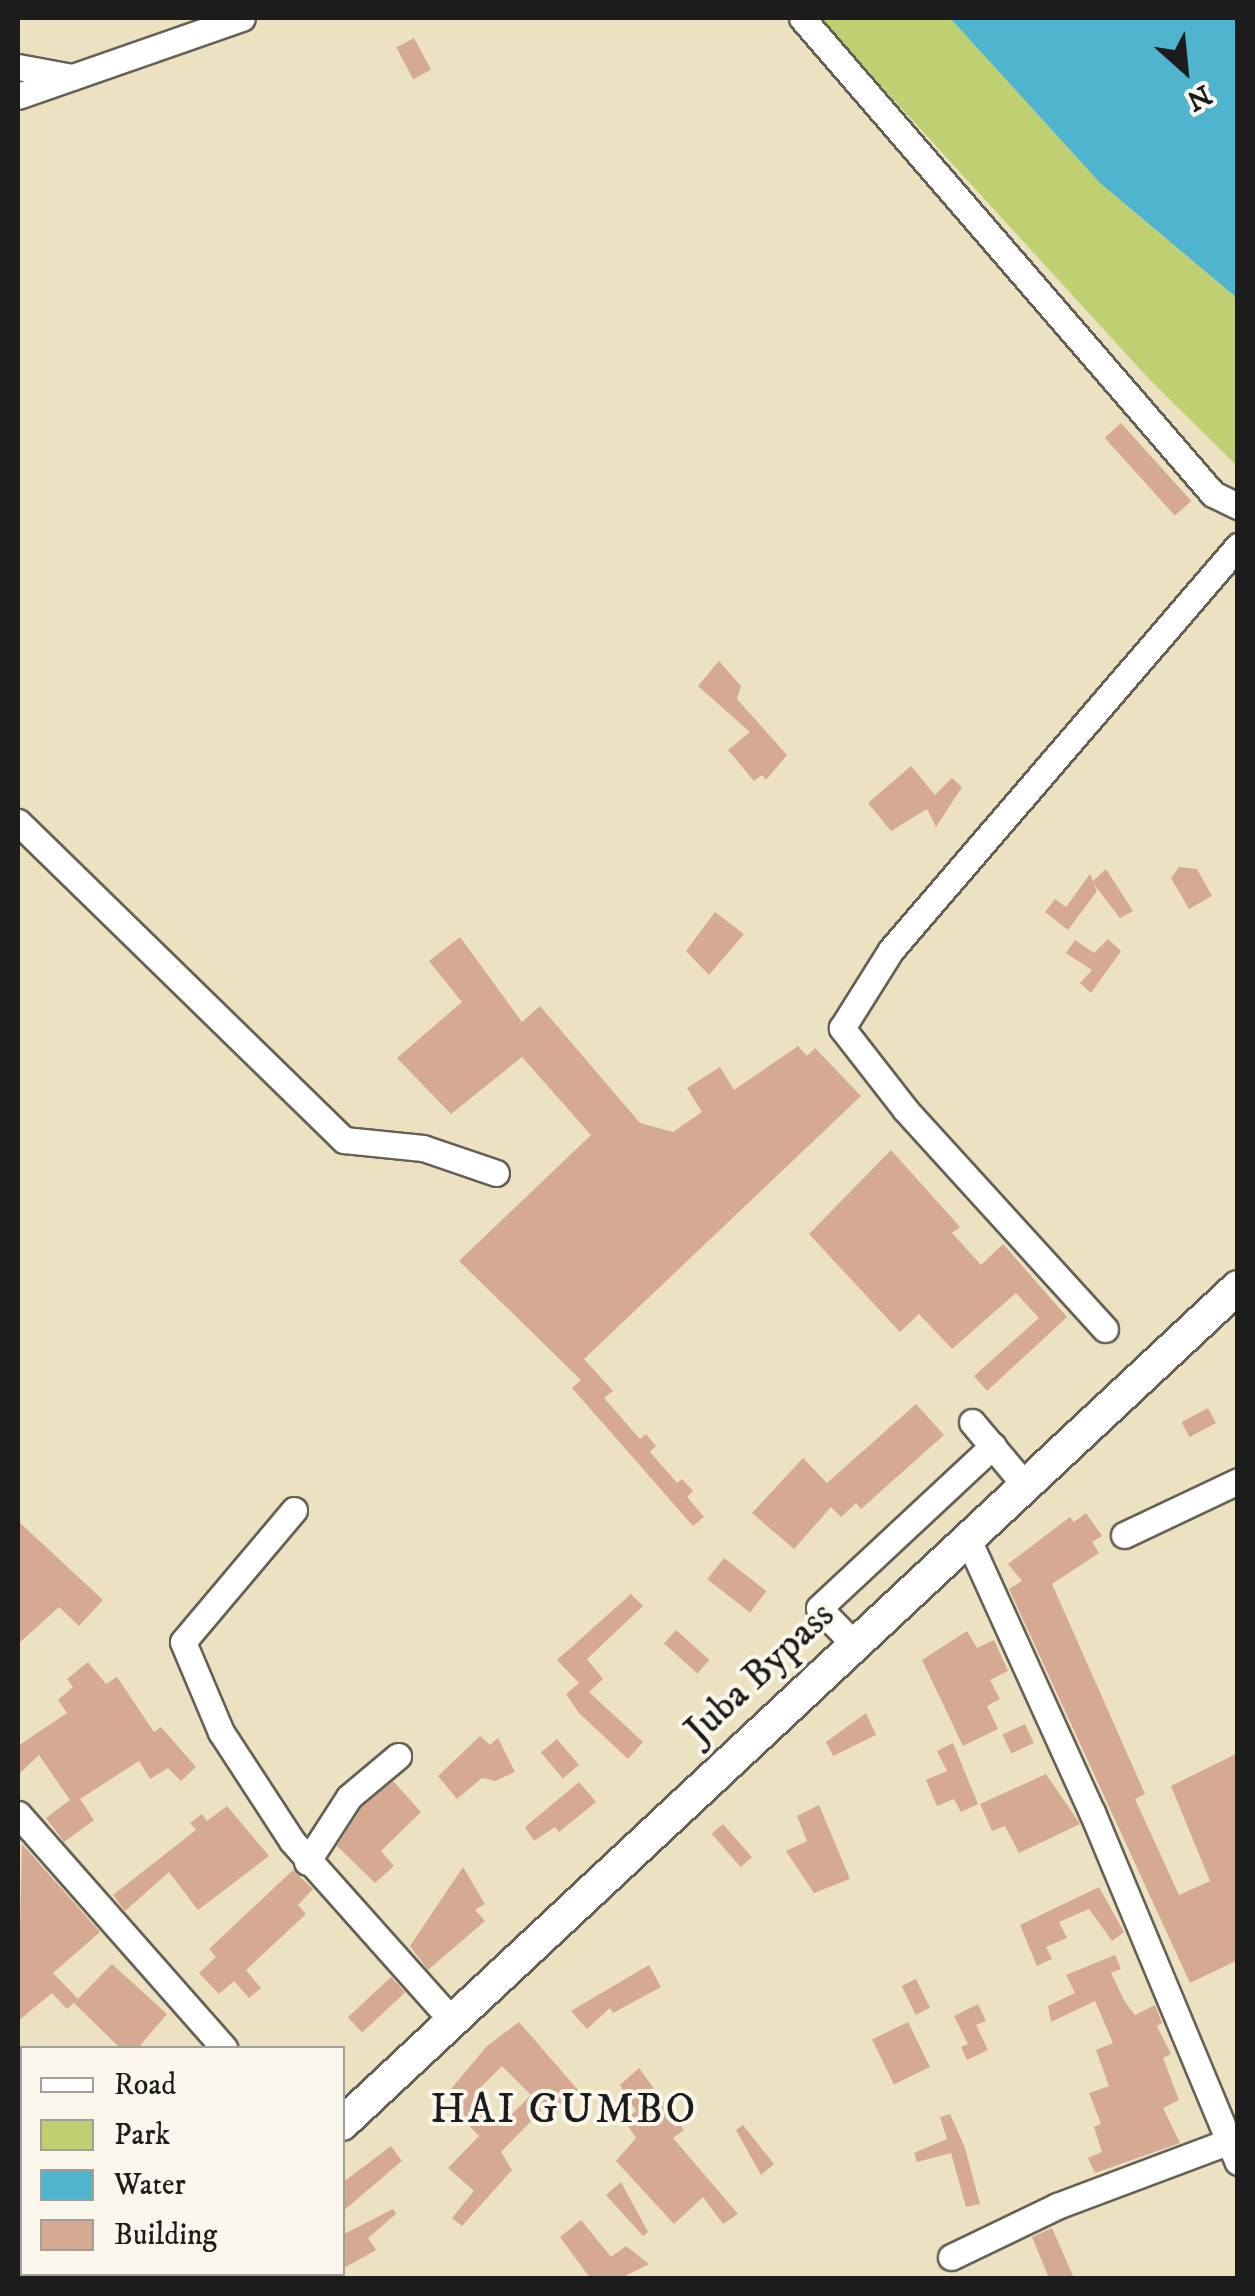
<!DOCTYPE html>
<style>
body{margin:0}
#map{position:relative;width:1255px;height:2296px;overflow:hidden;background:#ece2c1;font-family:"IM FELL DW Pica",serif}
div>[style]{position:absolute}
.green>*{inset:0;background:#bfd073}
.water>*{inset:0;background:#4fb4cd}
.building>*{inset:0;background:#d6aa92;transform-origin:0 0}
.roads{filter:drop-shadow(2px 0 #656156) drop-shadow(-2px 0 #656156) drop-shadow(0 2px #656156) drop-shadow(0 -2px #656156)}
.minor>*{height:25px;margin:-12.5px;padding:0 12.5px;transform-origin:12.5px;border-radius:12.5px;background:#fff}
.major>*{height:32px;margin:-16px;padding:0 16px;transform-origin:16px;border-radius:16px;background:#fff}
span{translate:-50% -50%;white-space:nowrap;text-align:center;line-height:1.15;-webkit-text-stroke:8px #fbf7ec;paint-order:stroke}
.street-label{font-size:40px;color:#1c1c1c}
.neighbourhood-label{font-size:42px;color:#1c1c1c;letter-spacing:2.5px}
.frame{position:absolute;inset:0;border:20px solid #1c1c1c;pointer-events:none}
.legend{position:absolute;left:20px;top:2046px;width:325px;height:230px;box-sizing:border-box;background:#fbf7ec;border:2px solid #a29f99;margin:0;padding:12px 18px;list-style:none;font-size:30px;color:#1c1c1c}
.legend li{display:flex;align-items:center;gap:20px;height:50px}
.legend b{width:50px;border:2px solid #a29f99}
.north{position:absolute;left:1135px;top:20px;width:100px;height:100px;-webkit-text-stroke:8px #fbf7ec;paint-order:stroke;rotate:153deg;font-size:28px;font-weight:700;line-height:40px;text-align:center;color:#1c1c1c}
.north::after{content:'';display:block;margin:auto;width:35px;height:45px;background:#1c1c1c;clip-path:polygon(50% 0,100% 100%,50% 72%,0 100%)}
</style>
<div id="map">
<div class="green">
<i style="clip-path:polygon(819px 18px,950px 18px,1100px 183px,1237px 298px,1237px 466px,1149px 379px)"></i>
</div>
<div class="water">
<i style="clip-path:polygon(950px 18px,1237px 18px,1237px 298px,1100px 183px)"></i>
</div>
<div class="building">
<i style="left:414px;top:38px;width:36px;height:20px;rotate:62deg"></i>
<i style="left:1121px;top:423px;width:105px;height:22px;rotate:48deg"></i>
<i style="clip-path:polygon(719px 661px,741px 686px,737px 699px,787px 755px,766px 780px,762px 775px,754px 781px,728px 750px,750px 732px,698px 686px)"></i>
<i style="clip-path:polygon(911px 766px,935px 795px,952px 778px,962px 787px,936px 827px,927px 809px,891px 831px,868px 803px)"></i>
<i style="clip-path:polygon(1179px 867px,1197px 869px,1212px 896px,1189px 909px,1171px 878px)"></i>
<i style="clip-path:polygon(1106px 869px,1133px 911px,1120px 918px,1093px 883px,1097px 891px,1068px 930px,1045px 912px,1055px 899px,1066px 907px,1090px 874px,1093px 881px)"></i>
<i style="clip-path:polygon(715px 912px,744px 934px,709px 975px,686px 951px)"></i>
<i style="clip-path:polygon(460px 937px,522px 1022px,540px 1006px,640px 1123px,673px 1132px,702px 1112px,687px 1088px,720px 1067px,734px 1090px,798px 1046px,807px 1056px,815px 1048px,861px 1096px,584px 1359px,613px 1391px,604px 1398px,640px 1439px,646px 1434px,656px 1446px,650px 1452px,677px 1483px,682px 1479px,693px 1491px,687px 1497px,704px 1517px,693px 1526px,572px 1388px,581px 1380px,459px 1261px,591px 1135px,522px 1057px,451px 1114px,397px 1058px,462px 1002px,429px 961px)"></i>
<i style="clip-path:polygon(1108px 939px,1121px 951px,1091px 993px,1080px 983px,1092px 970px,1066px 953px,1075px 940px,1094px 953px)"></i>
<i style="clip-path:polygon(891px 1150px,960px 1227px,952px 1233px,981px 1265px,1003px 1244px,1067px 1317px,987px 1391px,974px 1376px,1039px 1318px,1016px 1293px,952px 1349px,919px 1314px,900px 1332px,809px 1234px)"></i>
<i style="clip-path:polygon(916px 1404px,944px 1435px,861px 1509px,856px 1503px,841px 1517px,831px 1507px,794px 1549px,752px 1513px,803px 1458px,827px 1483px)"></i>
<i style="left:1208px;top:1408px;width:17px;height:30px;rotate:62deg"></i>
<i style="clip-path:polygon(1086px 1513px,1102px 1536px,1092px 1542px,1099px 1553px,1052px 1584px,1145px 1794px,1135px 1799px,1179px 1895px,1210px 1881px,1171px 1786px,1238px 1753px,1238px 1960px,1190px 1983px,1009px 1589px,1022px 1581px,1008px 1564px,1070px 1517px,1074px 1522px)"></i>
<i style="clip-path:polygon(18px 1521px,103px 1600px,79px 1626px,59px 1607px,18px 1644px)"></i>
<i style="left:724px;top:1558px;width:54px;height:27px;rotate:38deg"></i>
<i style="clip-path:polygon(631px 1594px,643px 1606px,587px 1659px,603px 1679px,589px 1692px,643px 1742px,628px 1759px,579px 1713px,566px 1694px,579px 1683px,557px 1660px)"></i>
<i style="left:676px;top:1630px;width:45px;height:18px;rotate:42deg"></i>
<i style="clip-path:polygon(967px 1631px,977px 1648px,994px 1640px,1008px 1671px,990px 1680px,1000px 1699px,987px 1706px,998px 1729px,963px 1746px,922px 1660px)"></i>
<i style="clip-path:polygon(88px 1662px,106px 1684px,117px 1677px,154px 1732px,161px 1727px,196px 1767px,181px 1781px,168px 1768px,150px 1779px,139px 1761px,80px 1799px,94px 1820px,64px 1842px,46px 1818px,70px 1800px,39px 1755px,18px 1775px,18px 1746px,67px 1713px,58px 1700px,73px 1687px,67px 1679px)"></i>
<i style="clip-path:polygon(866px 1713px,876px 1735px,833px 1756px,826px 1742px)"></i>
<i style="left:1025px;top:1724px;width:21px;height:25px;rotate:65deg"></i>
<i style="clip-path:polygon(480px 1736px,490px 1745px,498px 1738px,515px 1772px,495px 1781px,482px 1778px,457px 1799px,438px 1776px)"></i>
<i style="left:557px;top:1739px;width:34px;height:21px;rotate:50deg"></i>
<i style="clip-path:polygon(953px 1743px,978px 1804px,961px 1812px,954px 1799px,937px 1806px,926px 1780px,947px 1771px,937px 1751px)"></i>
<i style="clip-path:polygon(1046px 1774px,1080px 1824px,1019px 1853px,1005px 1826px,992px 1831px,980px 1804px)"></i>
<i style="clip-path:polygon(393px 1781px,421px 1812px,381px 1851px,394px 1866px,375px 1883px,337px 1846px,361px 1808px)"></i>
<i style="clip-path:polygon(579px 1782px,596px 1802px,559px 1832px,555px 1827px,534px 1841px,525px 1827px)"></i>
<i style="clip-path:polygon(819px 1805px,850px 1879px,814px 1893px,786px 1851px,807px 1841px,797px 1816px)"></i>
<i style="clip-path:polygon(227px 1806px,269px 1856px,198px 1910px,169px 1872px,125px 1911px,113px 1895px,196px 1830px,190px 1823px,202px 1814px,207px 1821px)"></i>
<i style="left:723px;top:1824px;width:44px;height:15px;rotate:49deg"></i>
<i style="clip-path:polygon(22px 1844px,100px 1932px,53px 1973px,78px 1999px,67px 2009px,52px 1993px,18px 2021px)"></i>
<i style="clip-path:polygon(463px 1867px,485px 1904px,475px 1910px,485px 1921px,428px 1970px,410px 1946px)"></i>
<i style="clip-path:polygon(293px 1870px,313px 1889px,298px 1905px,306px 1914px,246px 1970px,261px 1988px,249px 1998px,234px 1981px,219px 1994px,199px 1973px,216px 1957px,209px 1949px)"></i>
<i style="clip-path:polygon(1099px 1887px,1124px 1932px,1112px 1941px,1089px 1909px,1059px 1922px,1067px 1938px,1046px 1947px,1052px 1959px,1037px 1966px,1020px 1925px)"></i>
<i style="clip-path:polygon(1115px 1955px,1121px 1969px,1111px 1973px,1125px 2002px,1135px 2015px,1155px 2005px,1162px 2023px,1157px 2026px,1171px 2054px,1163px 2058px,1179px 2100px,1163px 2108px,1180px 2143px,1095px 2173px,1088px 2158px,1102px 2152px,1094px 2127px,1101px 2124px,1089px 2093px,1109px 2086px,1096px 2050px,1113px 2043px,1095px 2001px,1051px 2022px,1048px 2006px,1075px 1993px,1066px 1975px)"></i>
<i style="clip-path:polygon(112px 1964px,167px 2014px,138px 2048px,120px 2048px,74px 2003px)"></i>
<i style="clip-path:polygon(649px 1965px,661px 1987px,613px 2013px,610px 2008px,587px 2029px,571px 2011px)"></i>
<i style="left:391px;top:1977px;width:21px;height:59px;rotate:47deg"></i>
<i style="left:916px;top:1979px;width:32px;height:16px;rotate:64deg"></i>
<i style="clip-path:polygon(978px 2004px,986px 2021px,976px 2025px,988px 2050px,967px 2060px,961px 2047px,968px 2044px,954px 2016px)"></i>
<i style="clip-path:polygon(evenodd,519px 2022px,578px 2090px,556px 2114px,547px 2105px,501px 2152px,512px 2170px,462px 2226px,452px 2218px,474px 2191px,448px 2168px,479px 2136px,453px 2109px,461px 2101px,450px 2090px,487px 2046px,519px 2022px,502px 2066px,531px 2095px,503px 2123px,474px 2094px,502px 2066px)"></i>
<i style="left:908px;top:2022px;width:50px;height:40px;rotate:64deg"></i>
<i style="clip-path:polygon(639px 2068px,684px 2130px,673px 2138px,738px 2214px,723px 2224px,703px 2197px,674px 2224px,616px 2161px,636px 2138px,624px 2120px,636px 2111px,620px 2085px)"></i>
<i style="clip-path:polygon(950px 2114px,965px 2148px,980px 2204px,966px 2207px,951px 2153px,917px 2162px,914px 2153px,947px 2139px,940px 2117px)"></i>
<i style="clip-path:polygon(743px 2125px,774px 2164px,761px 2175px,736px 2130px)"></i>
<i style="clip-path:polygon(391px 2146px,402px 2161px,342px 2212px,342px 2183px)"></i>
<i style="clip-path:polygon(621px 2182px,648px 2232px,643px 2236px,606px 2195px)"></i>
<i style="clip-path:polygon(393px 2209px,396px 2214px,368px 2238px,376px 2250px,342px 2269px,342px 2235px)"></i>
<i style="clip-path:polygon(581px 2220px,611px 2257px,626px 2246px,649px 2264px,621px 2278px,590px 2278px,560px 2237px)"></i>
<i style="clip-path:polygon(1052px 2228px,1074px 2278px,1049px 2278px,1032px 2237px)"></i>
</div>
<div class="roads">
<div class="minor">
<i style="left:802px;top:18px;width:629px;rotate:49.19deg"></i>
<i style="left:1213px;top:494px;width:28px;rotate:26deg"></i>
<i style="left:18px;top:67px;width:55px;rotate:10.5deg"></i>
<i style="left:18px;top:96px;width:237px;rotate:-19.2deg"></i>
<i style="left:18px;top:822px;width:455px;rotate:44.3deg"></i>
<i style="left:344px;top:1140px;width:79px;rotate:5.8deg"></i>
<i style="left:423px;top:1148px;width:77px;rotate:18.9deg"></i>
<i style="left:1105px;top:1329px;width:297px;rotate:-132.3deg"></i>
<i style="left:905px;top:1109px;width:103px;rotate:-127.9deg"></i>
<i style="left:842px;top:1028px;width:92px;rotate:-57.9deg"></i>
<i style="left:891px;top:950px;width:533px;rotate:-49.34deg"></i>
<i style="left:972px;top:1422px;width:81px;rotate:50deg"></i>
<i style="left:294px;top:1510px;width:172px;rotate:130.1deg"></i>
<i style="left:183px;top:1642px;width:98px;rotate:67.1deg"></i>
<i style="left:221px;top:1732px;width:130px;rotate:56.9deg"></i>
<i style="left:292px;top:1841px;width:242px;rotate:48.3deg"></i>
<i style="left:1124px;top:1535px;width:126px;rotate:-25.3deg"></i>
<i style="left:967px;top:1537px;width:302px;rotate:65.6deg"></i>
<i style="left:1092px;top:1812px;width:379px;rotate:67.4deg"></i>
<i style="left:854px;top:1644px;width:50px;rotate:-134.2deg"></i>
<i style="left:819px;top:1608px;width:238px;rotate:-43deg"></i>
<i style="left:18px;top:1814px;width:312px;rotate:48.6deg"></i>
<i style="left:307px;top:1862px;width:77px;rotate:-57.1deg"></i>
<i style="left:349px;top:1797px;width:64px;rotate:-39.9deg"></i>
<i style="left:951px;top:2257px;width:118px;rotate:-25.7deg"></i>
<i style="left:1057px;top:2206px;width:185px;rotate:-20.6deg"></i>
</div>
<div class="major">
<i style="left:342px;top:2124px;width:1226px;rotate:-43.05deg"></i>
<i style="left:178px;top:2278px;width:6px;rotate:-39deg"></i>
</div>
</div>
<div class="street-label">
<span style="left:760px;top:1673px;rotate:-43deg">Juba Bypass</span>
</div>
<div class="neighbourhood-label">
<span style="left:564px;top:2110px">HAI GUMBO</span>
</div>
<div class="frame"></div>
<ul class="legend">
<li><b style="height:12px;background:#fff"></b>Road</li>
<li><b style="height:28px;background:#bfd073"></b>Park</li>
<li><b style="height:28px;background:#4fb4cd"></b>Water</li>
<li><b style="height:28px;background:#d6aa92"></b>Building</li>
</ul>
<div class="north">N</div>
</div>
